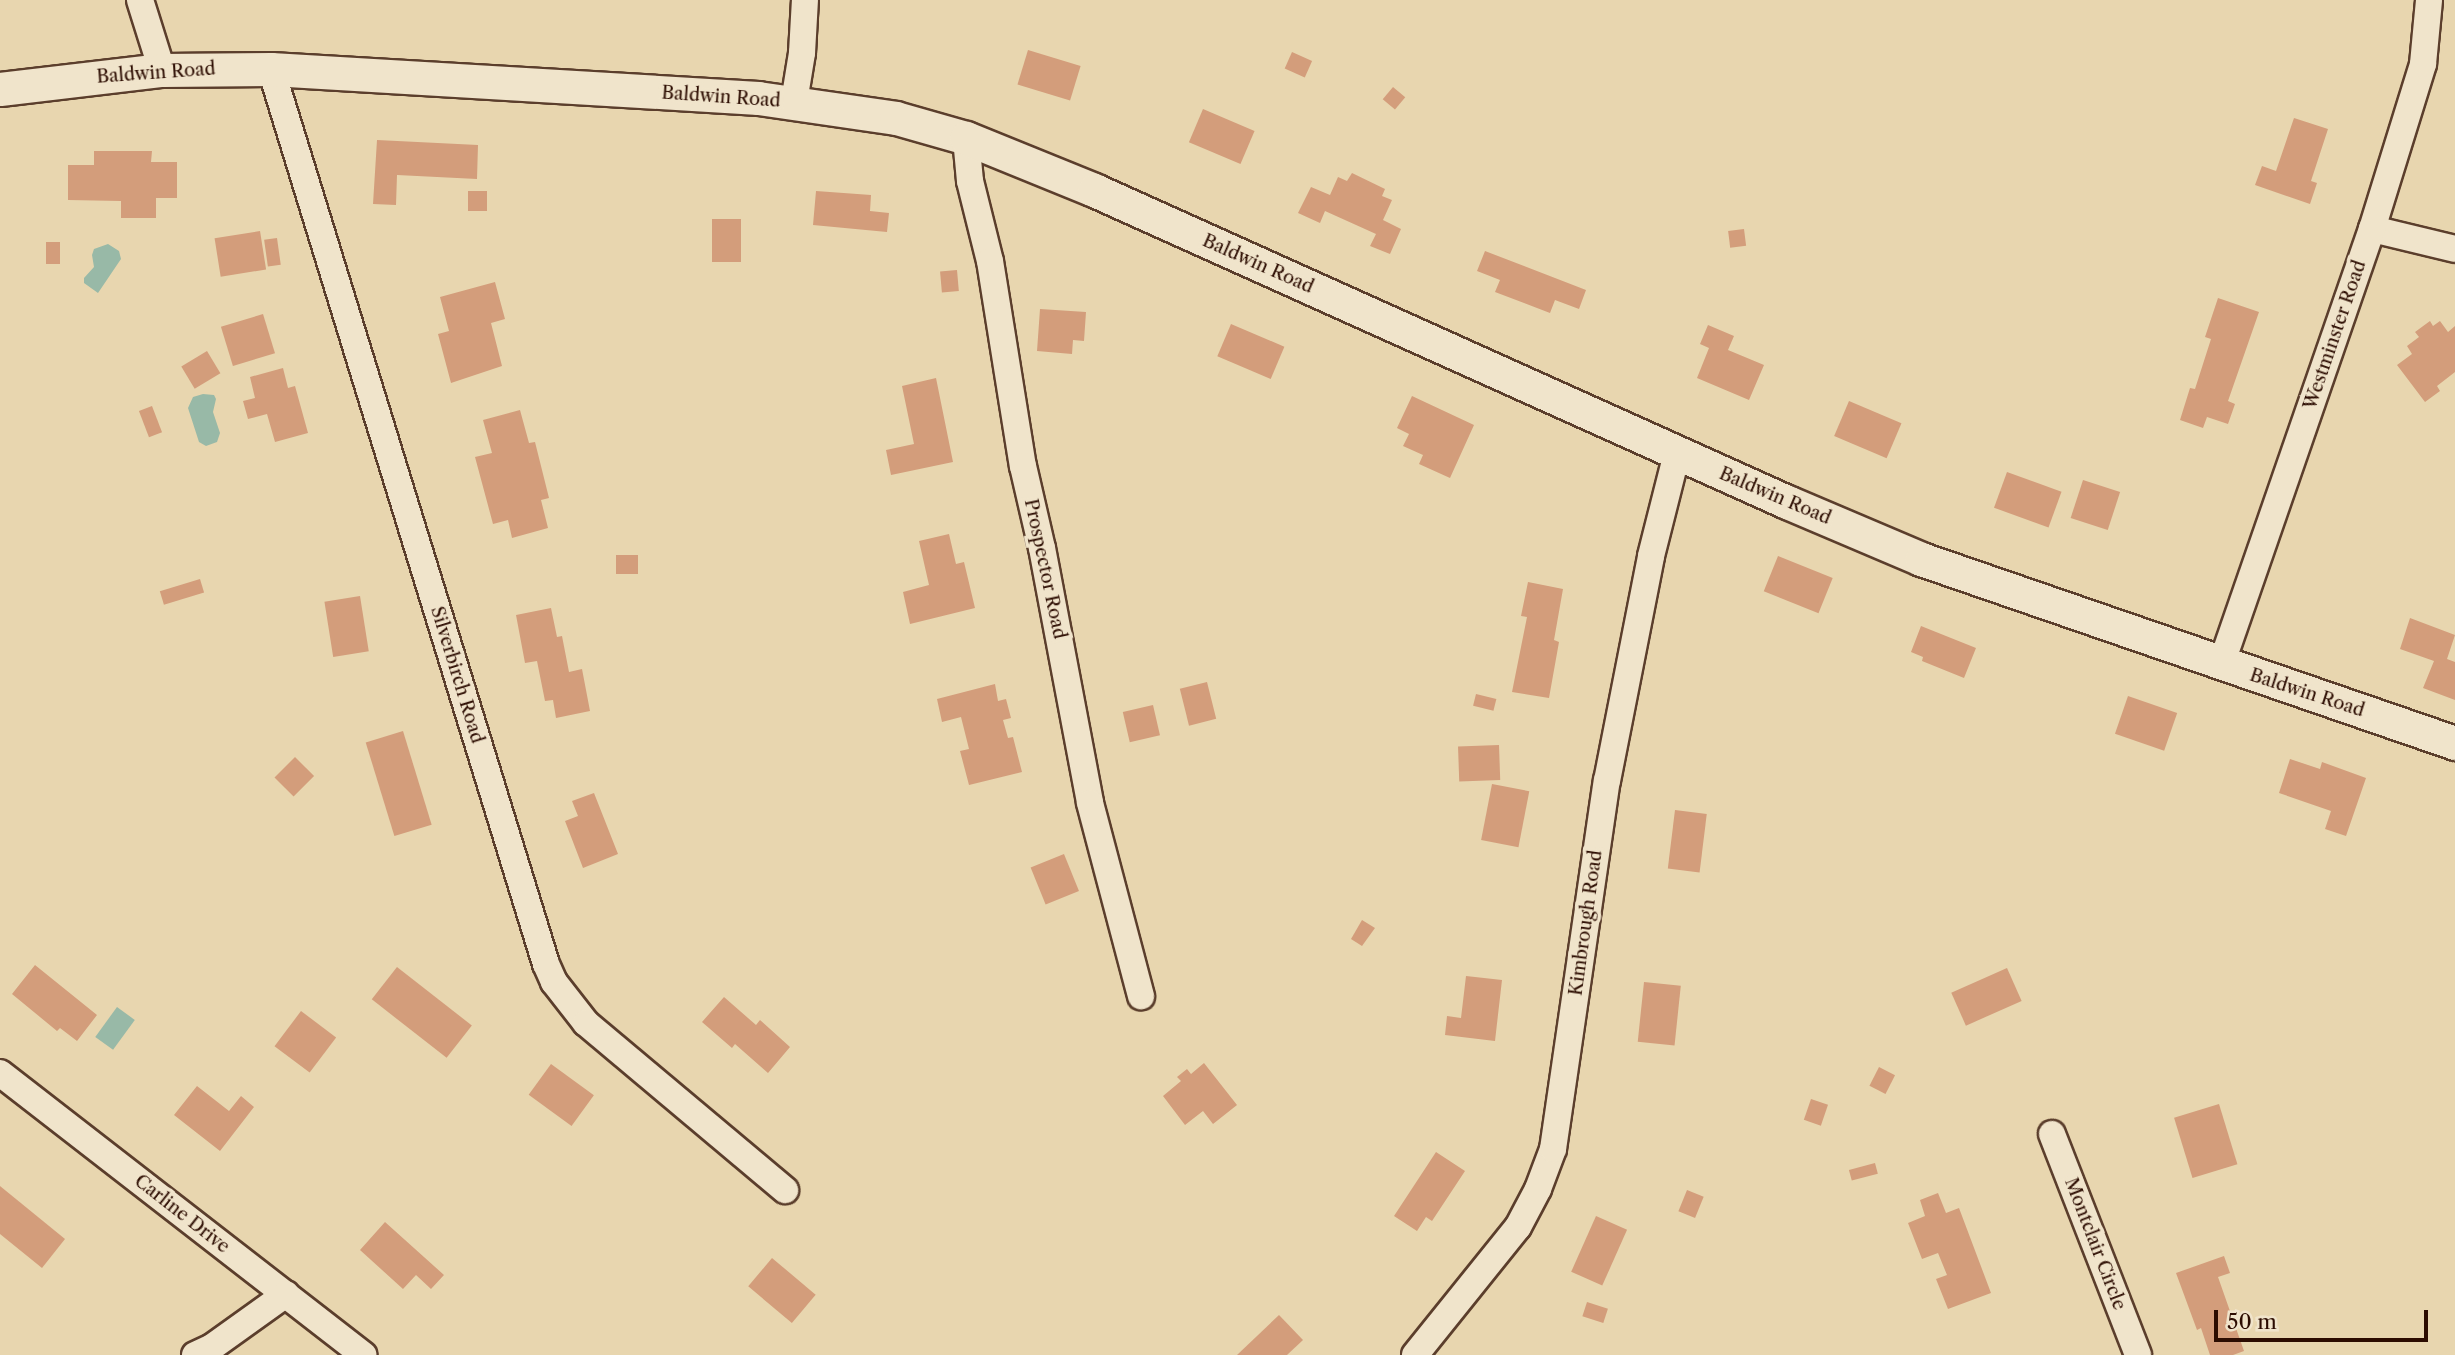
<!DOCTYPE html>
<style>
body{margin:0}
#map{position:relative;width:2455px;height:1355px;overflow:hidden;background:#e8d6af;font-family:"Libre Caslon Text",serif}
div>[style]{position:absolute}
.water>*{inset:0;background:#98b9a7;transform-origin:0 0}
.building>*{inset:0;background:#d39d7b;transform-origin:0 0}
.roads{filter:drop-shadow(2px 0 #5b3e2c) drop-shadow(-2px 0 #5b3e2c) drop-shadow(0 2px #5b3e2c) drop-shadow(0 -2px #5b3e2c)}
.minor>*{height:26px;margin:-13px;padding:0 13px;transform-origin:13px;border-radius:13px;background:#f0e4cb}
.tertiary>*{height:33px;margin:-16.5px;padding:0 16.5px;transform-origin:16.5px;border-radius:16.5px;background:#f0e4cb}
span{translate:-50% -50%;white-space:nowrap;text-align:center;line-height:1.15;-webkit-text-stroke:7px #f0e4cb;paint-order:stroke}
.street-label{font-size:18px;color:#2c0c01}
.scale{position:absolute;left:2214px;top:1310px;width:214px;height:32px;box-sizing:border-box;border:4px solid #2c0c01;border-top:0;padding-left:9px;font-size:21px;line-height:24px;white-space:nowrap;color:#2c0c01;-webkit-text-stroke:5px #f0e4cb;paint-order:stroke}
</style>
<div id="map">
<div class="water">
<i style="clip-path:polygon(108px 244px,119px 251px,121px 259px,98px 293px,84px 283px,84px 278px,94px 267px,92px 255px,94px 249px)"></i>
<i style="clip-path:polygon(203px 394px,214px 395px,216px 399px,213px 412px,220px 433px,217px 442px,206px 446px,199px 442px,188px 408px,193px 397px)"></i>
<i style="left:117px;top:1007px;width:22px;height:37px;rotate:36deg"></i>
</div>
<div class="building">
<i style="left:1028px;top:50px;width:55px;height:36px;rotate:17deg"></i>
<i style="left:1292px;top:52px;width:22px;height:18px;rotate:24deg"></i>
<i style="left:1393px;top:87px;width:16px;height:16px;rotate:40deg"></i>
<i style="left:1203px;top:109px;width:56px;height:36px;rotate:23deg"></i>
<i style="clip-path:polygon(2294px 118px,2328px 129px,2311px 181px,2317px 183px,2310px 204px,2255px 185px,2262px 166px,2276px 171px)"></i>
<i style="clip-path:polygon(377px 140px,478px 145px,477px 179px,397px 175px,396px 205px,373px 204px)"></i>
<i style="clip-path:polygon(94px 151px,152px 151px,151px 162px,177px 162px,177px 198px,156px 198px,156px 218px,121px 218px,121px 201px,68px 200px,68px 165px,94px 165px)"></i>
<i style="clip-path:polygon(1352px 173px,1385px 189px,1382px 196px,1392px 200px,1383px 220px,1401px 229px,1390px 254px,1370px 246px,1376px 234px,1325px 211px,1320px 223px,1298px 213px,1311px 187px,1330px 195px,1338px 177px,1347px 181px)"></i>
<i style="left:468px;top:191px;width:19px;height:20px"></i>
<i style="clip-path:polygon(816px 191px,871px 195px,870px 211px,889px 213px,887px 232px,813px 225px)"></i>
<i style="left:712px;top:219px;width:29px;height:43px"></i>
<i style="left:1744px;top:229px;width:17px;height:16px;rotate:83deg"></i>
<i style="left:260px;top:231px;width:39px;height:46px;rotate:81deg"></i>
<i style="left:277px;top:238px;width:27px;height:13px;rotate:82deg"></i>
<i style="left:46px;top:242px;width:14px;height:22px"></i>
<i style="clip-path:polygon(1485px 251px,1586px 290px,1579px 309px,1555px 300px,1550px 313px,1495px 292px,1500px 280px,1477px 271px)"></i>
<i style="left:957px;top:270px;width:21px;height:17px;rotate:85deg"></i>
<i style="clip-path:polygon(495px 282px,505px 319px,491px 323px,502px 366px,451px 383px,438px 334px,449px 331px,440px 297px)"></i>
<i style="clip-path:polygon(2218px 298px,2259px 312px,2228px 401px,2235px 404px,2228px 424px,2207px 417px,2203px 428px,2180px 420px,2190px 388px,2195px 389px,2211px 339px,2205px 337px)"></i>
<i style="clip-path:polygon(1040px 309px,1086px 312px,1084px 341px,1073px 340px,1072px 354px,1037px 351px)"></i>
<i style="left:263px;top:314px;width:41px;height:44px;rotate:73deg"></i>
<i style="clip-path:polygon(2430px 321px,2433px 326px,2440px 321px,2448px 332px,2455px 326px,2455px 372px,2437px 386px,2440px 391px,2425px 402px,2397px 365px,2412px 354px,2407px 346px,2419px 337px,2415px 332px)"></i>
<i style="left:1231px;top:324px;width:58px;height:35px;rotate:23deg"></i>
<i style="clip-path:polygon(1708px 325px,1734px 336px,1728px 350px,1764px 365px,1749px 400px,1697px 378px,1709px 348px,1700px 344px)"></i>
<i style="left:207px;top:351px;width:26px;height:30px;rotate:59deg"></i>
<i style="clip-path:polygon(283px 368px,288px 388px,295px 386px,308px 433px,275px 442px,267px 414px,248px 419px,243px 401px,255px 398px,250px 377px)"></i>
<i style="clip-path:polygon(936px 378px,953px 462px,891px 475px,886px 450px,914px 444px,902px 386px)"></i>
<i style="clip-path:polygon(1412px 396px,1474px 425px,1450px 478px,1419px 464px,1423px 455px,1403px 446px,1409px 434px,1397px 428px)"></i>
<i style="left:1849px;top:401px;width:57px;height:38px;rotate:23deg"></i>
<i style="left:152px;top:406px;width:28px;height:14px;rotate:69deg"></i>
<i style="clip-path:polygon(520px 410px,529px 443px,535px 442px,549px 498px,541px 500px,548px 528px,512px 538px,508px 520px,493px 524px,475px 457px,492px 453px,483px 420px)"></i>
<i style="left:2007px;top:472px;width:58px;height:38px;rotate:20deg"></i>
<i style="left:2083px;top:480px;width:39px;height:40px;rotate:18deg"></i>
<i style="clip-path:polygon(949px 534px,956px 564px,964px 562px,975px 608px,910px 624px,903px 592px,929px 585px,919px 541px)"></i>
<i style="left:616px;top:555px;width:22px;height:19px"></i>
<i style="left:1778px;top:556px;width:59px;height:38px;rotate:22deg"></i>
<i style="left:200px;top:579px;width:14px;height:42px;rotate:73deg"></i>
<i style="clip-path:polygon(1528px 582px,1563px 589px,1554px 640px,1559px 642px,1549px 698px,1512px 692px,1527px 617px,1521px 616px)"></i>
<i style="left:360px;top:596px;width:56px;height:36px;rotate:81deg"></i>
<i style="clip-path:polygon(551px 608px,557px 637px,562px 636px,569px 672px,582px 669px,590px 711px,556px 718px,553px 700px,545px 701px,537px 661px,525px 663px,516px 615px)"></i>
<i style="clip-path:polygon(2410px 618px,2455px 635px,2447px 659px,2455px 662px,2455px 700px,2423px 688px,2434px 661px,2400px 649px)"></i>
<i style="clip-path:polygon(1921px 626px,1976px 648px,1964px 678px,1922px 661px,1923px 657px,1911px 652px)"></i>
<i style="left:1207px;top:682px;width:38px;height:28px;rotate:76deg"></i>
<i style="clip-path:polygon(995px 684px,998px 701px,1006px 699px,1011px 718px,1003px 720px,1008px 738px,1013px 737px,1022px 772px,969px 785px,960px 751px,969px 749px,961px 717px,942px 722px,937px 699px)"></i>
<i style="left:1476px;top:694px;width:21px;height:12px;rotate:14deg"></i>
<i style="left:2128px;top:696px;width:52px;height:40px;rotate:19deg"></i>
<i style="left:1153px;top:705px;width:31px;height:31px;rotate:77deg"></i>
<i style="left:403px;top:731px;width:98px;height:39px;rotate:73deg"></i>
<i style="left:1499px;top:745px;width:35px;height:41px;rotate:88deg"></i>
<i style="left:295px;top:757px;width:27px;height:29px;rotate:45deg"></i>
<i style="clip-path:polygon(2290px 759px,2320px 769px,2322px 762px,2366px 778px,2346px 836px,2325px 829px,2331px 811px,2279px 793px)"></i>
<i style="left:1492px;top:784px;width:38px;height:57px;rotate:11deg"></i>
<i style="clip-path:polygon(594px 793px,618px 854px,583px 868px,565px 821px,578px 816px,572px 801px)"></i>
<i style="left:1675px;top:810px;width:32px;height:59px;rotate:7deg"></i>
<i style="left:1064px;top:854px;width:40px;height:36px;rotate:68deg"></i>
<i style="clip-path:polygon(1362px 920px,1375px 928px,1362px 946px,1351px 939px)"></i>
<i style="clip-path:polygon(35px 965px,97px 1015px,77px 1041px,60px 1028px,57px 1031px,12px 994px)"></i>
<i style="left:397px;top:967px;width:95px;height:41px;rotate:38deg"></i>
<i style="left:2007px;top:968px;width:36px;height:61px;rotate:66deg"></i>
<i style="clip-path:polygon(1466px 976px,1502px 980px,1495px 1041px,1445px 1035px,1447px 1016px,1461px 1018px)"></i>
<i style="left:1644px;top:982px;width:37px;height:60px;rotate:6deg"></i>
<i style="clip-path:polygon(724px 997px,756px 1025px,760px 1020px,790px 1047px,768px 1073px,735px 1044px,732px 1048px,702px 1022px)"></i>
<i style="left:301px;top:1011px;width:44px;height:44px;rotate:37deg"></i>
<i style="clip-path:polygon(1204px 1063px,1237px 1105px,1213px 1124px,1203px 1111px,1185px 1125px,1163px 1096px,1181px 1081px,1177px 1077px,1187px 1069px,1191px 1074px)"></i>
<i style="left:551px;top:1064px;width:53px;height:38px;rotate:36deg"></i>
<i style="left:1879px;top:1067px;width:18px;height:21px;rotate:27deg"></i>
<i style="clip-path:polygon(197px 1086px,229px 1111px,241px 1096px,254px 1107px,220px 1151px,174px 1115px)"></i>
<i style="left:1811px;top:1099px;width:18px;height:22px;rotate:19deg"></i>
<i style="left:2219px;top:1104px;width:63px;height:47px;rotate:73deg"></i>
<i style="clip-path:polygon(1436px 1152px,1465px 1171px,1432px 1221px,1426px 1217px,1417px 1231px,1394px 1216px)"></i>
<i style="left:1875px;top:1163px;width:11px;height:27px;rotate:75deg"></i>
<i style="clip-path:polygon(0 1186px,65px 1239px,42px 1268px,0 1234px)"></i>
<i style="left:1687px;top:1190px;width:18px;height:23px;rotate:22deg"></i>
<i style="clip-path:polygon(1938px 1193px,1946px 1213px,1959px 1208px,1991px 1293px,1948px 1309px,1936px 1279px,1947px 1275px,1938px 1253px,1922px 1259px,1908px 1223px,1925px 1216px,1920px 1200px)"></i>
<i style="left:1596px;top:1216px;width:34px;height:61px;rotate:24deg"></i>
<i style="clip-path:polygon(385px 1222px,444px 1275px,431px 1289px,416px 1275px,403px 1289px,360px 1250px)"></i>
<i style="clip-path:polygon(2224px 1256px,2230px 1273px,2218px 1277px,2244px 1351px,2233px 1355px,2210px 1355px,2201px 1328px,2197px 1330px,2176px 1273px)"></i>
<i style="left:772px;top:1258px;width:57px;height:37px;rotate:40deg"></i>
<i style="left:1587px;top:1302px;width:22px;height:15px;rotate:18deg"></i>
<i style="clip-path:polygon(1279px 1315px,1303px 1340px,1287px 1355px,1237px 1355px)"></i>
</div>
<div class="roads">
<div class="minor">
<i style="left:140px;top:0;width:73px;rotate:72.6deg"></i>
<i style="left:271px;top:69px;width:936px;rotate:72.92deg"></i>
<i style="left:546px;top:964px;width:20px;rotate:66deg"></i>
<i style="left:554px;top:982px;width:52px;rotate:52deg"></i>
<i style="left:586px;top:1023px;width:260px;rotate:40deg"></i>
<i style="left:794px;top:102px;width:50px;rotate:-80.7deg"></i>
<i style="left:802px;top:53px;width:53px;rotate:-86.8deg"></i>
<i style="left:966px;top:138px;width:43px;rotate:84.7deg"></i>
<i style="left:970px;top:181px;width:82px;rotate:76deg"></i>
<i style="left:990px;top:261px;width:208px;rotate:80.9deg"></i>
<i style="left:1023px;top:466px;width:84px;rotate:77deg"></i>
<i style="left:1042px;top:548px;width:259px;rotate:79.3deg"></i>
<i style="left:1090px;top:803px;width:200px;rotate:75.2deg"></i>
<i style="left:2372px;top:229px;width:85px;rotate:13.5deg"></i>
<i style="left:2221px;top:665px;width:461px;rotate:-70.9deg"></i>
<i style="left:2372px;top:229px;width:173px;rotate:-72.8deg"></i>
<i style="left:2423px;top:64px;width:64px;rotate:-84.6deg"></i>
<i style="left:0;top:1073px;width:460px;rotate:37.8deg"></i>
<i style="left:2052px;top:1134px;width:237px;rotate:68.7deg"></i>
<i style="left:195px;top:1355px;width:19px;rotate:-25deg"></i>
<i style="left:212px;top:1347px;width:91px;rotate:-35.6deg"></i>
<i style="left:1415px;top:1355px;width:164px;rotate:-51.2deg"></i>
<i style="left:1518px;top:1227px;width:43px;rotate:-62.2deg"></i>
<i style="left:1538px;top:1189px;width:43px;rotate:-69.4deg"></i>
<i style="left:1553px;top:1149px;width:372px;rotate:-81.7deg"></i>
<i style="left:1607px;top:781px;width:229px;rotate:-78.9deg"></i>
<i style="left:1651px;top:556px;width:106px;rotate:-75.8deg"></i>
</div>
<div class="tertiary">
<i style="left:0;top:89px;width:163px;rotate:-6.7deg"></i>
<i style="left:162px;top:70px;width:109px;rotate:-0.5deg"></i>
<i style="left:271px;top:69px;width:488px;rotate:3.4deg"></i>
<i style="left:758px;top:98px;width:139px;rotate:8.2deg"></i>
<i style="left:896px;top:118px;width:73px;rotate:15.9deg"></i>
<i style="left:966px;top:138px;width:138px;rotate:22.1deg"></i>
<i style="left:1094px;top:190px;width:760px;rotate:24.24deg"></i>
<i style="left:1787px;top:502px;width:146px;rotate:23deg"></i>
<i style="left:1921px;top:559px;width:565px;rotate:19.01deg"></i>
</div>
</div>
<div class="street-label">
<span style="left:156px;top:73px;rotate:-4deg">Baldwin Road</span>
<span style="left:721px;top:97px;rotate:4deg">Baldwin Road</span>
<span style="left:1258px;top:264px;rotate:24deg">Baldwin Road</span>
<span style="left:2335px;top:335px;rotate:-71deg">Westminster Road</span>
<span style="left:1775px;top:496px;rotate:23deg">Baldwin Road</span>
<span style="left:1045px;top:569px;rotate:78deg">Prospector Road</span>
<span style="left:457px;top:675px;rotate:73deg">Silverbirch Road</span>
<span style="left:2307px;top:693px;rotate:18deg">Baldwin Road</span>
<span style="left:1586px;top:923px;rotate:-82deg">Kimbrough Road</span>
<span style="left:182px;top:1214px;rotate:38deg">Carline Drive</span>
<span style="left:2095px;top:1244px;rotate:69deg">Montclair Circle</span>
</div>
<div class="scale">50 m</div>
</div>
